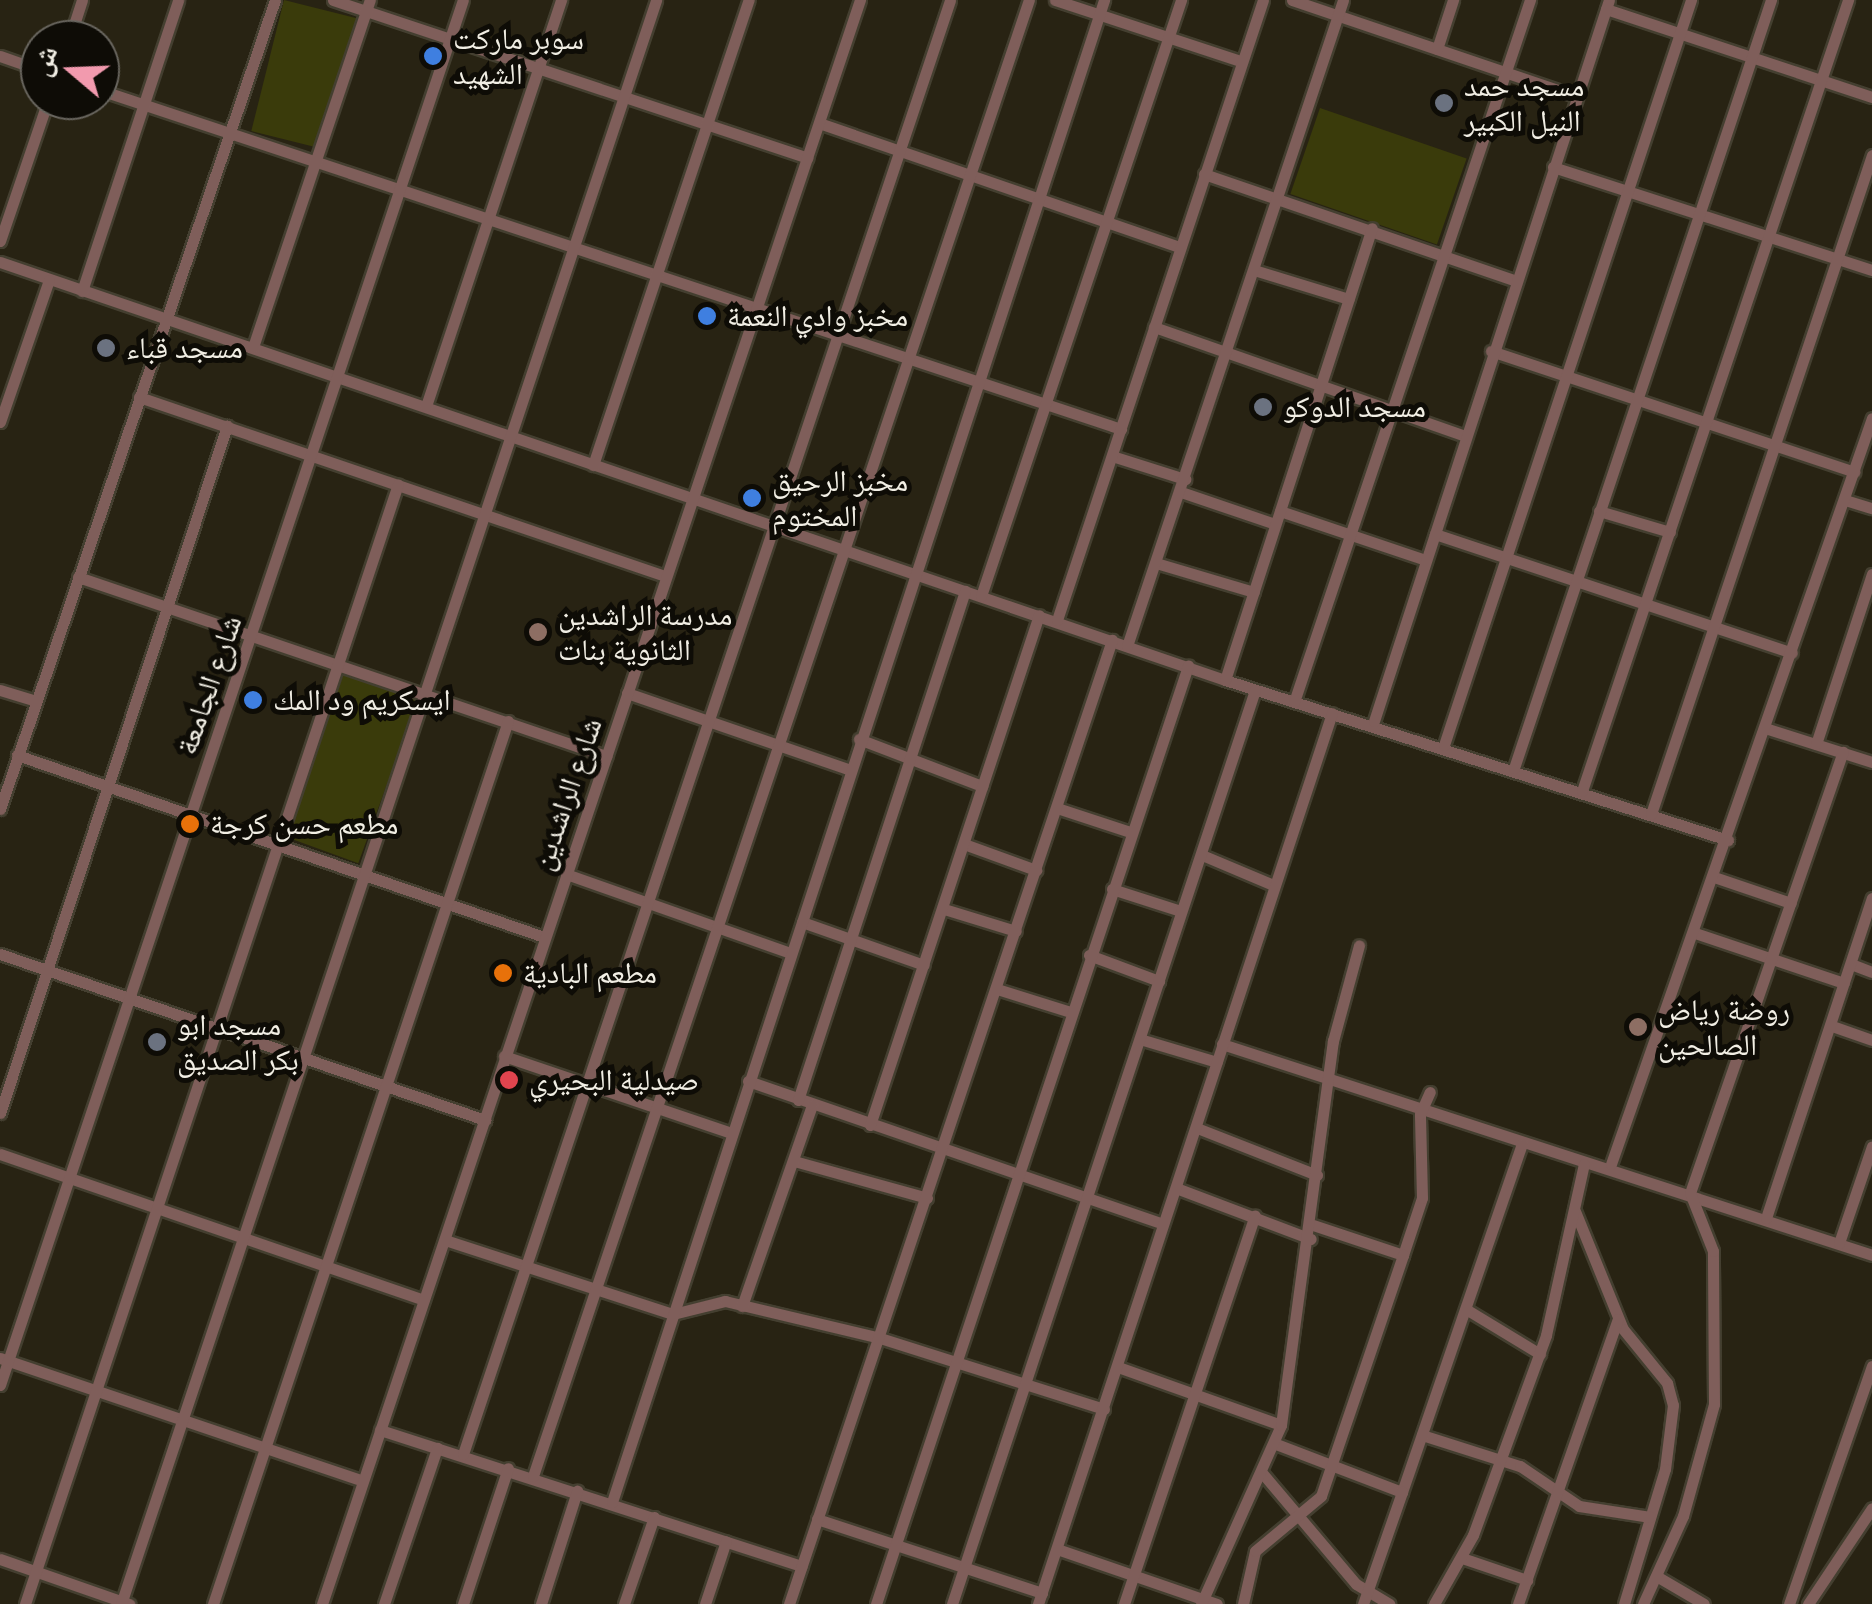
<!DOCTYPE html>
<meta charset="utf-8">
<style>
body{margin:0}
#map{position:relative;width:1872px;height:1604px;overflow:hidden;background:#282313;font-family:"Source Serif 4","Noto Naskh Arabic",serif}
div>[style]{position:absolute}
.green>*{inset:0;background:#3a3b0b;transform-origin:0 0}
.roads{filter:drop-shadow(2px 0 #443f30) drop-shadow(-2px 0 #443f30) drop-shadow(0 2px #443f30) drop-shadow(0 -2px #443f30)}
.minor>*{height:11px;margin:-5.5px;padding:0 5.5px;transform-origin:5.5px;border-radius:5.5px;background:#7f5e5a}
.dots>*{width:28px;height:28px;translate:-50% -50%;box-sizing:border-box;border:5px solid #0e0c06;border-radius:50%}
span{translate:-50% -50%;white-space:nowrap;text-align:center;line-height:1.15;-webkit-text-stroke:10px #0e0c06;paint-order:stroke}
.poi-label{font-size:30px;color:#f1eee4}
.left{translate:0 -50%;text-align:left}
.street-label{font-size:30px;color:#f1eee4}
.north{position:absolute;left:20px;top:20px;width:100px;height:100px;box-sizing:border-box;background:#0e0c06;border:2px solid #69665f;border-radius:50%;rotate:289deg;font-size:28px;font-weight:700;line-height:40px;text-align:center;color:#f1eee4}
.north::after{content:'';display:block;margin:auto;width:35px;height:45px;background:#f29aae;clip-path:polygon(50% 0,100% 100%,50% 72%,0 100%)}
</style>
<div id="map">
<div class="green">
<i style="left:284px;top:0;width:76px;height:135px;rotate:14deg"></i>
<i style="left:1320px;top:108px;width:155px;height:91px;rotate:19deg"></i>
<i style="left:342px;top:671px;width:81px;height:175px;rotate:20deg"></i>
</div>
<div class="roads">
<div class="minor">
<i style="left:333px;top:0;width:500px;rotate:18.4deg"></i>
<i style="left:1055px;top:0;width:196px;rotate:18.2deg"></i>
<i style="left:1292px;top:0;width:300px;rotate:18.7deg"></i>
<i style="left:1606px;top:9px;width:280px;rotate:18.3deg"></i>
<i style="left:69px;top:40px;width:42px;rotate:-72deg"></i>
<i style="left:1437px;top:49px;width:52px;rotate:-71.9deg"></i>
<i style="left:0;top:56px;width:42px;rotate:19.3deg"></i>
<i style="left:100px;top:90px;width:1076px;rotate:18.37deg"></i>
<i style="left:819px;top:123px;width:381px;rotate:19deg"></i>
<i style="left:1553px;top:167px;width:335px;rotate:17.9deg"></i>
<i style="left:1204px;top:174px;width:328px;rotate:18.9deg"></i>
<i style="left:0;top:241px;width:149px;rotate:-71.2deg"></i>
<i style="left:0;top:262px;width:1294px;rotate:18.84deg"></i>
<i style="left:1225px;top:680px;width:528px;rotate:17.65deg"></i>
<i style="left:1254px;top:270px;width:99px;rotate:17deg"></i>
<i style="left:82px;top:291px;width:306px;rotate:-71.7deg"></i>
<i style="left:1154px;top:327px;width:330px;rotate:19.3deg"></i>
<i style="left:253px;top:347px;width:366px;rotate:-71.4deg"></i>
<i style="left:1491px;top:351px;width:383px;rotate:18.4deg"></i>
<i style="left:139px;top:397px;width:556px;rotate:18.79deg"></i>
<i style="left:426px;top:406px;width:428px;rotate:-71.6deg"></i>
<i style="left:0;top:422px;width:150px;rotate:-71deg"></i>
<i style="left:1112px;top:456px;width:77px;rotate:17.5deg"></i>
<i style="left:593px;top:465px;width:490px;rotate:-71.5deg"></i>
<i style="left:1181px;top:492px;width:99px;rotate:18.8deg"></i>
<i style="left:1845px;top:500px;width:28px;rotate:17deg"></i>
<i style="left:1280px;top:511px;width:154px;rotate:18.6deg"></i>
<i style="left:1599px;top:511px;width:74px;rotate:16.5deg"></i>
<i style="left:1435px;top:534px;width:376px;rotate:18.4deg"></i>
<i style="left:1156px;top:563px;width:102px;rotate:16.5deg"></i>
<i style="left:78px;top:577px;width:558px;rotate:18.73deg"></i>
<i style="left:981px;top:596px;width:629px;rotate:-71.45deg"></i>
<i style="left:1057px;top:620px;width:653px;rotate:-71.62deg"></i>
<i style="left:1127px;top:646px;width:681px;rotate:-71.51deg"></i>
<i style="left:1225px;top:680px;width:475px;rotate:-72deg"></i>
<i style="left:0;top:690px;width:37px;rotate:17deg"></i>
<i style="left:627px;top:693px;width:236px;rotate:19deg"></i>
<i style="left:1294px;top:702px;width:741px;rotate:-71.42deg"></i>
<i style="left:1374px;top:721px;width:758px;rotate:-71.95deg"></i>
<i style="left:1768px;top:729px;width:109px;rotate:17.6deg"></i>
<i style="left:859px;top:739px;width:132px;rotate:20.9deg"></i>
<i style="left:1816px;top:744px;width:179px;rotate:-71.8deg"></i>
<i style="left:1444px;top:745px;width:785px;rotate:-71.66deg"></i>
<i style="left:17px;top:755px;width:558px;rotate:19.05deg"></i>
<i style="left:1514px;top:768px;width:810px;rotate:-71.5deg"></i>
<i style="left:1582px;top:791px;width:835px;rotate:-71.41deg"></i>
<i style="left:1057px;top:808px;width:77px;rotate:18.2deg"></i>
<i style="left:0;top:809px;width:854px;rotate:-71.23deg"></i>
<i style="left:1651px;top:814px;width:695px;rotate:-71.46deg"></i>
<i style="left:964px;top:844px;width:77px;rotate:19.9deg"></i>
<i style="left:1202px;top:855px;width:75px;rotate:22.8deg"></i>
<i style="left:566px;top:874px;width:238px;rotate:19.4deg"></i>
<i style="left:1714px;top:877px;width:81px;rotate:18.7deg"></i>
<i style="left:1112px;top:889px;width:72px;rotate:17.7deg"></i>
<i style="left:944px;top:909px;width:75px;rotate:17deg"></i>
<i style="left:802px;top:922px;width:129px;rotate:19.4deg"></i>
<i style="left:1695px;top:933px;width:157px;rotate:18.6deg"></i>
<i style="left:0;top:954px;width:513px;rotate:18.89deg"></i>
<i style="left:1089px;top:955px;width:75px;rotate:20.4deg"></i>
<i style="left:1851px;top:964px;width:22px;rotate:21deg"></i>
<i style="left:997px;top:989px;width:77px;rotate:17.3deg"></i>
<i style="left:1832px;top:1026px;width:42px;rotate:19.3deg"></i>
<i style="left:1140px;top:1039px;width:80px;rotate:16.6deg"></i>
<i style="left:1222px;top:1044px;width:683px;rotate:17.98deg"></i>
<i style="left:504px;top:1056px;width:240px;rotate:18.7deg"></i>
<i style="left:748px;top:1081px;width:439px;rotate:19deg"></i>
<i style="left:798px;top:1100px;width:536px;rotate:-71.84deg"></i>
<i style="left:0;top:1113px;width:724px;rotate:-71.72deg"></i>
<i style="left:870px;top:1125px;width:537px;rotate:-71.67deg"></i>
<i style="left:1197px;top:1128px;width:129px;rotate:21.4deg"></i>
<i style="left:0;top:1154px;width:448px;rotate:19deg"></i>
<i style="left:794px;top:1161px;width:138px;rotate:15.5deg"></i>
<i style="left:1611px;top:1164px;width:790px;rotate:-70.72deg"></i>
<i style="left:1176px;top:1188px;width:144px;rotate:20.7deg"></i>
<i style="left:1690px;top:1193px;width:467px;rotate:-70.9deg"></i>
<i style="left:1575px;top:1211px;width:127px;rotate:67.9deg"></i>
<i style="left:1623px;top:1329px;width:70px;rotate:50.8deg"></i>
<i style="left:1667px;top:1383px;width:23px;rotate:75deg"></i>
<i style="left:1673px;top:1405px;width:64px;rotate:97.1deg"></i>
<i style="left:1665px;top:1469px;width:141px;rotate:106.9deg"></i>
<i style="left:1766px;top:1218px;width:337px;rotate:-71.7deg"></i>
<i style="left:1313px;top:1225px;width:95px;rotate:18.4deg"></i>
<i style="left:1403px;top:1255px;width:60px;rotate:-71.6deg"></i>
<i style="left:1422px;top:1198px;width:84px;rotate:-91.4deg"></i>
<i style="left:1420px;top:1114px;width:24px;rotate:-66deg"></i>
<i style="left:445px;top:1240px;width:240px;rotate:18deg"></i>
<i style="left:673px;top:1314px;width:54px;rotate:-14deg"></i>
<i style="left:725px;top:1301px;width:159px;rotate:13.4deg"></i>
<i style="left:880px;top:1338px;width:235px;rotate:17.6deg"></i>
<i style="left:1839px;top:1243px;width:102px;rotate:-71.2deg"></i>
<i style="left:742px;top:1306px;width:213px;rotate:-70.8deg"></i>
<i style="left:1469px;top:1311px;width:83px;rotate:31.2deg"></i>
<i style="left:0;top:1358px;width:383px;rotate:18.7deg"></i>
<i style="left:1118px;top:1367px;width:173px;rotate:19.6deg"></i>
<i style="left:0;top:1385px;width:1460px;rotate:-71.52deg"></i>
<i style="left:380px;top:1430px;width:443px;rotate:17.9deg"></i>
<i style="left:1422px;top:1435px;width:103px;rotate:17.6deg"></i>
<i style="left:1520px;top:1466px;width:71px;rotate:34.1deg"></i>
<i style="left:1579px;top:1506px;width:72px;rotate:8.8deg"></i>
<i style="left:1276px;top:1444px;width:135px;rotate:20.9deg"></i>
<i style="left:1402px;top:1492px;width:368px;rotate:-71deg"></i>
<i style="left:463px;top:1454px;width:1533px;rotate:-71.48deg"></i>
<i style="left:1263px;top:1474px;width:144px;rotate:49.8deg"></i>
<i style="left:1356px;top:1584px;width:39px;rotate:31deg"></i>
<i style="left:533px;top:1476px;width:1557px;rotate:-71.43deg"></i>
<i style="left:612px;top:1502px;width:1581px;rotate:-71.86deg"></i>
<i style="left:817px;top:1519px;width:237px;rotate:18.2deg"></i>
<i style="left:1057px;top:1549px;width:169px;rotate:19deg"></i>
<i style="left:1462px;top:1558px;width:69px;rotate:18.7deg"></i>
<i style="left:0;top:1559px;width:137px;rotate:19.2deg"></i>
<i style="left:1658px;top:1577px;width:53px;rotate:30.4deg"></i>
<i style="left:25px;top:1604px;width:1180px;rotate:-71.58deg"></i>
<i style="left:121px;top:1604px;width:1691px;rotate:-71.55deg"></i>
<i style="left:213px;top:1604px;width:931px;rotate:-71.53deg"></i>
<i style="left:322px;top:1604px;width:1692px;rotate:-71.46deg"></i>
<i style="left:384px;top:1604px;width:165px;rotate:-71.2deg"></i>
<i style="left:463px;top:1604px;width:143px;rotate:-71.7deg"></i>
<i style="left:541px;top:1604px;width:119px;rotate:-72.3deg"></i>
<i style="left:624px;top:1604px;width:92px;rotate:-71deg"></i>
<i style="left:705px;top:1604px;width:66px;rotate:-71.6deg"></i>
<i style="left:789px;top:1604px;width:1017px;rotate:-71.48deg"></i>
<i style="left:876px;top:1604px;width:989px;rotate:-71.6deg"></i>
<i style="left:952px;top:1604px;width:963px;rotate:-71.66deg"></i>
<i style="left:1038px;top:1604px;width:938px;rotate:-71.74deg"></i>
<i style="left:1124px;top:1604px;width:410px;rotate:-71.4deg"></i>
<i style="left:1201px;top:1604px;width:196px;rotate:-65.9deg"></i>
<i style="left:1281px;top:1425px;width:388px;rotate:-82.3deg"></i>
<i style="left:1333px;top:1041px;width:99px;rotate:-74.8deg"></i>
<i style="left:1243px;top:1604px;width:54px;rotate:-77.2deg"></i>
<i style="left:1255px;top:1551px;width:86px;rotate:-39.8deg"></i>
<i style="left:1321px;top:1496px;width:255px;rotate:-71.2deg"></i>
<i style="left:1363px;top:1604px;width:119px;rotate:-70.8deg"></i>
<i style="left:1434px;top:1604px;width:79px;rotate:-60.5deg"></i>
<i style="left:1473px;top:1535px;width:213px;rotate:-69.9deg"></i>
<i style="left:1546px;top:1335px;width:175px;rotate:-77.5deg"></i>
<i style="left:1518px;top:1604px;width:302px;rotate:-70.7deg"></i>
<i style="left:1643px;top:1604px;width:97px;rotate:-65.6deg"></i>
<i style="left:1683px;top:1516px;width:116px;rotate:-74.5deg"></i>
<i style="left:1714px;top:1404px;width:153px;rotate:-90.4deg"></i>
<i style="left:1713px;top:1251px;width:62px;rotate:-111.6deg"></i>
<i style="left:1789px;top:1604px;width:252px;rotate:-70.8deg"></i>
<i style="left:1808px;top:1604px;width:115px;rotate:-56.3deg"></i>
</div>
</div>
<div class="dots">
<i style="left:433px;top:56px;background:#3f7fe0"></i>
<i style="left:1444px;top:103px;background:#6b7280"></i>
<i style="left:707px;top:316px;background:#3f7fe0"></i>
<i style="left:106px;top:348px;background:#6b7280"></i>
<i style="left:1263px;top:407px;background:#6b7280"></i>
<i style="left:752px;top:498px;background:#3f7fe0"></i>
<i style="left:538px;top:632px;background:#8d6e63"></i>
<i style="left:253px;top:700px;background:#3f7fe0"></i>
<i style="left:190px;top:824px;background:#e8710a"></i>
<i style="left:503px;top:973px;background:#e8710a"></i>
<i style="left:1638px;top:1027px;background:#8d6e63"></i>
<i style="left:157px;top:1042px;background:#6b7280"></i>
<i style="left:509px;top:1080px;background:#e0444e"></i>
</div>
<div class="poi-label">
<span class="left" style="left:453px;top:56px">سوبر ماركت<br>الشهيد</span>
<span class="left" style="left:1464px;top:103px">مسجد حمد<br>النيل الكبير</span>
<span class="left" style="left:727px;top:316px">مخبز وادي النعمة</span>
<span class="left" style="left:126px;top:348px">مسجد قباء</span>
<span class="left" style="left:1283px;top:407px">مسجد الدوكو</span>
<span class="left" style="left:772px;top:498px">مخبز الرحيق<br>المختوم</span>
<span class="left" style="left:558px;top:632px">مدرسة الراشدين<br>الثانوية بنات</span>
<span class="left" style="left:273px;top:700px">ايسكريم ود المك</span>
<span class="left" style="left:210px;top:824px">مطعم حسن كرجة</span>
<span class="left" style="left:523px;top:973px">مطعم البادية</span>
<span class="left" style="left:1658px;top:1027px">روضة رياض<br>الصالحين</span>
<span class="left" style="left:177px;top:1042px">مسجد ابو<br>بكر الصديق</span>
<span class="left" style="left:529px;top:1080px">صيدلية البحيري</span>
</div>
<div class="street-label">
<span style="left:209px;top:685px;rotate:-71deg">شارع الجامعة</span>
<span style="left:567px;top:794px;rotate:-71deg">شارع الراشدين</span>
</div>
<div class="north">ش</div>
</div>
